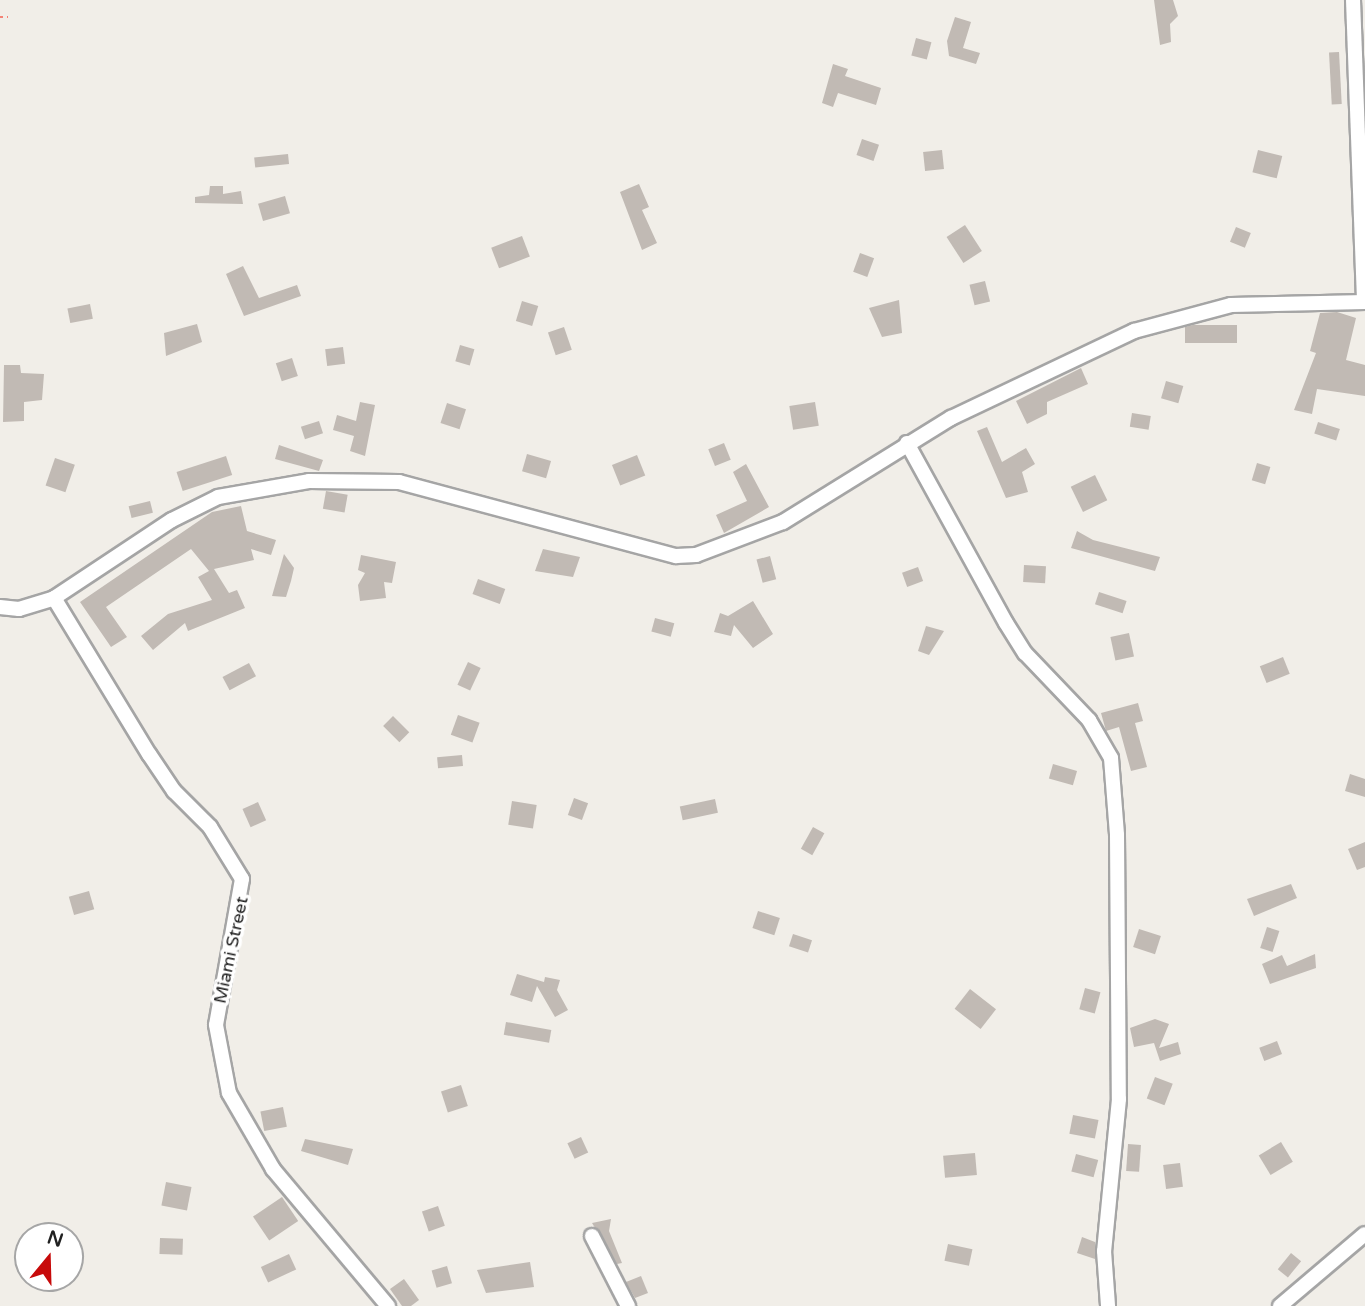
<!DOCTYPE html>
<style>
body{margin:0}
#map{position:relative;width:1365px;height:1306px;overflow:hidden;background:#f1eee8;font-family:"Varela Round",sans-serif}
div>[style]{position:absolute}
.building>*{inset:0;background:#c1bab4;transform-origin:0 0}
.path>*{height:2.5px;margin-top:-1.25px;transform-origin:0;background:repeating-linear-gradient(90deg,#f38376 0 3.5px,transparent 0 7px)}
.roads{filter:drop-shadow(2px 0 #a5a5a5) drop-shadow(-2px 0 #a5a5a5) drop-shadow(0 2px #a5a5a5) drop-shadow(0 -2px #a5a5a5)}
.street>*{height:14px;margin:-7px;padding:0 7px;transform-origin:7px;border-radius:7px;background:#fff}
span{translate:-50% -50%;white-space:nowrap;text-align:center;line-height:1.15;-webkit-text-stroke:7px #fff;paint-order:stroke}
.street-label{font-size:18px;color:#212121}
.north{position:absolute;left:14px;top:1222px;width:70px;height:70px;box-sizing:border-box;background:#fff;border:2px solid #a6a6a6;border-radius:50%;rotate:19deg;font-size:19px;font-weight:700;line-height:28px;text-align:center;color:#212121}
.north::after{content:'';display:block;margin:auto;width:24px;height:32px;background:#c70a0a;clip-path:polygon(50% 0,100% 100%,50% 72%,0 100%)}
</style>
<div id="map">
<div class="building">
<i style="clip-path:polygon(1154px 0,1173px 0,1178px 16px,1170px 24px,1171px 42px,1160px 45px)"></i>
<i style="clip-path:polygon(955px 17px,971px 22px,963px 48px,980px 53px,976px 64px,949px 56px,947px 41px)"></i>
<i style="left:916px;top:38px;width:16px;height:18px;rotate:15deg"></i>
<i style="left:1339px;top:52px;width:52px;height:10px;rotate:87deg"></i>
<i style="clip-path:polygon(833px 64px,848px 69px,845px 76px,881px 88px,876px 105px,838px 93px,833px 107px,822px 103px)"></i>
<i style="left:862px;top:139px;width:18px;height:17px;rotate:19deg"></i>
<i style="left:942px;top:150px;width:19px;height:19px;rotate:84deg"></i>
<i style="left:1258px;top:150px;width:25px;height:23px;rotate:14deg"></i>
<i style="left:288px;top:154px;width:10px;height:34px;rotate:84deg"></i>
<i style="clip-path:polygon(639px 184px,649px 207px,642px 210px,657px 243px,642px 250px,620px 192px)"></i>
<i style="clip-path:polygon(210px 186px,223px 186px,223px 194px,241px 191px,243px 204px,195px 203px,195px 197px,209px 195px)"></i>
<i style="left:285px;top:196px;width:18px;height:28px;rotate:74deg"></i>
<i style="left:965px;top:225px;width:31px;height:22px;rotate:57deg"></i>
<i style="left:1236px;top:227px;width:16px;height:16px;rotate:22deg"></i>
<i style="left:522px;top:236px;width:22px;height:33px;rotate:69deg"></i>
<i style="left:860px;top:253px;width:15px;height:20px;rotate:20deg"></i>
<i style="clip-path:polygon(243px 266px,259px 298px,297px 285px,301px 296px,244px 316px,226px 274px)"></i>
<i style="left:985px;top:281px;width:21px;height:16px;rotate:76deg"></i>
<i style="clip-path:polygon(899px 300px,902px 333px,882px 337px,869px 308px)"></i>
<i style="left:522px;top:301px;width:17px;height:21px;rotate:17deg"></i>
<i style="left:90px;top:304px;width:15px;height:23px;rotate:79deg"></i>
<i style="clip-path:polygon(1337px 312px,1356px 318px,1346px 360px,1365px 365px,1365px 396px,1317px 389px,1312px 414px,1294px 410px,1316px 353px,1310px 351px,1320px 313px)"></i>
<i style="clip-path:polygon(197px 324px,202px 342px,166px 356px,164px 333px)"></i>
<i style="clip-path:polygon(1193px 325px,1237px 325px,1237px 343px,1185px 343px,1185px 327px)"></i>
<i style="left:564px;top:327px;width:24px;height:17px;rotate:71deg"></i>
<i style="left:460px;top:345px;width:15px;height:17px;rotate:16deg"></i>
<i style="left:343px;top:347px;width:17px;height:18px;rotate:83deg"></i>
<i style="left:292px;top:358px;width:19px;height:17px;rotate:72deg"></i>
<i style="clip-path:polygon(4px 365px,20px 365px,21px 373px,44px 374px,42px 400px,24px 402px,24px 421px,3px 422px)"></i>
<i style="clip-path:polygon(1081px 368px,1088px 384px,1047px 402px,1047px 414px,1027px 424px,1016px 401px)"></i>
<i style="left:1166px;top:381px;width:18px;height:18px;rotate:16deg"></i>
<i style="clip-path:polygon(360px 402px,375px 405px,365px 456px,350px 451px,354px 436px,333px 430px,337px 415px,356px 421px)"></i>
<i style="left:815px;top:402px;width:24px;height:26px;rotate:81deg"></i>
<i style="left:447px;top:403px;width:20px;height:21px;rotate:18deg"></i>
<i style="left:1132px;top:413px;width:19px;height:14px;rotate:9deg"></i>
<i style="left:319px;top:421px;width:13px;height:19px;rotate:72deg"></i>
<i style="left:1318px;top:422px;width:23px;height:12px;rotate:18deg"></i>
<i style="clip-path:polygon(987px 427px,1002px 462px,1026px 448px,1035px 464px,1022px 472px,1028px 492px,1006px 498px,977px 431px)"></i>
<i style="left:724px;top:443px;width:18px;height:17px;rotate:68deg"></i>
<i style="clip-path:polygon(279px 445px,323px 460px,319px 471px,275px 459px)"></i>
<i style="left:527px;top:454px;width:25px;height:18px;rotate:16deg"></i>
<i style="left:637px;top:455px;width:22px;height:27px;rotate:68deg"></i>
<i style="left:226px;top:456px;width:20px;height:52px;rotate:72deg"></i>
<i style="left:55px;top:458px;width:21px;height:29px;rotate:19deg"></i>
<i style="left:1257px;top:463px;width:14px;height:18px;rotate:17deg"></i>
<i style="clip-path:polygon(746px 464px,769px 507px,724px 533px,716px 515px,747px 501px,733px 472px)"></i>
<i style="left:1095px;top:475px;width:28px;height:27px;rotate:64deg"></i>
<i style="left:326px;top:491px;width:22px;height:18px;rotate:10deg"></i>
<i style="left:150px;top:501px;width:12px;height:22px;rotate:76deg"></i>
<i style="clip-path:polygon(241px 506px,247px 531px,276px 540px,271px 555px,251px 549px,254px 560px,214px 569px,229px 593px,237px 590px,245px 608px,188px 631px,185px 623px,153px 650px,141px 636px,168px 614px,212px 600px,198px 577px,209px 571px,191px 549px,106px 607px,127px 637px,111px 647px,80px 602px,212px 512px)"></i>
<i style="clip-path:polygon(1077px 531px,1093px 540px,1160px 557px,1155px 571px,1071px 548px)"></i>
<i style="clip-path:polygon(543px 549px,580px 557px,573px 577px,535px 571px)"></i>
<i style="clip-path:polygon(284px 554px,294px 568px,291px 581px,286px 597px,272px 596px)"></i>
<i style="clip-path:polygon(361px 555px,396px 562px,392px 583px,384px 582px,386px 598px,360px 601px,358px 585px,365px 573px,358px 570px)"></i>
<i style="left:770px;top:556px;width:24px;height:14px;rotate:75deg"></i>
<i style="left:1024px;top:565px;width:22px;height:17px;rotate:3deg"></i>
<i style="left:918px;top:567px;width:15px;height:17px;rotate:70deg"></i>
<i style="left:478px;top:579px;width:29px;height:16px;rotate:20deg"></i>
<i style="left:1099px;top:592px;width:29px;height:13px;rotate:18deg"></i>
<i style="clip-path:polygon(753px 601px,773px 634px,753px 648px,734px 625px,731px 636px,714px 632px,720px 613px,728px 616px)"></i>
<i style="left:655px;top:618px;width:20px;height:14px;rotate:15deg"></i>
<i style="clip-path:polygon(926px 626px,944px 631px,929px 655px,918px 651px)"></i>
<i style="left:1129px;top:633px;width:24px;height:19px;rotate:78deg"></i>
<i style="left:1283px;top:657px;width:18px;height:25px;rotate:68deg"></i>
<i style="left:468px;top:662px;width:14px;height:25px;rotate:25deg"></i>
<i style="left:249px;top:663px;width:15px;height:30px;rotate:62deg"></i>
<i style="clip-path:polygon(1138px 703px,1143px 721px,1135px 723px,1147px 767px,1131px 771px,1119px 727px,1106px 731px,1101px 713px)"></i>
<i style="left:458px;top:715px;width:23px;height:21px;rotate:20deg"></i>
<i style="left:393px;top:716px;width:23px;height:14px;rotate:45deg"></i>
<i style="left:462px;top:755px;width:11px;height:25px;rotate:85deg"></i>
<i style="left:1053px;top:764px;width:25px;height:15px;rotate:16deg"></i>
<i style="clip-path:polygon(1350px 774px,1365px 779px,1365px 797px,1345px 791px)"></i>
<i style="left:574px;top:798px;width:15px;height:18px;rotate:20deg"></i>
<i style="left:715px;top:799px;width:14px;height:36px;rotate:78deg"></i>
<i style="left:512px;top:801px;width:25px;height:24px;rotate:9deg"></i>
<i style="left:258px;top:802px;width:20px;height:17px;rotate:66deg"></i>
<i style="left:813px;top:827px;width:13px;height:25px;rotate:29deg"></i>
<i style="clip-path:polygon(1365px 842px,1365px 867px,1357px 870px,1348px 849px)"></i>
<i style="clip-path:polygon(1291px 884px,1297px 898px,1254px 916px,1247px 899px)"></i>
<i style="left:89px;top:891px;width:19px;height:21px;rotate:74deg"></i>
<i style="left:758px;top:911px;width:23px;height:18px;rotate:18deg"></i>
<i style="left:1267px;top:927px;width:13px;height:22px;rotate:18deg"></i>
<i style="left:1139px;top:929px;width:23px;height:19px;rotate:18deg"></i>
<i style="left:793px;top:934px;width:20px;height:13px;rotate:18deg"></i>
<i style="clip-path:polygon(1315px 954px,1316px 968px,1270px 984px,1262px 964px,1282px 955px,1287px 966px)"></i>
<i style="clip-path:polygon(517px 974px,544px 982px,545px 977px,560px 980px,557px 990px,568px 1010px,555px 1017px,537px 986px,532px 1002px,510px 995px)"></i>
<i style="left:1085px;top:988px;width:16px;height:22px;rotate:15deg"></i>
<i style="left:970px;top:989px;width:33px;height:25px;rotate:38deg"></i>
<i style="clip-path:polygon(1155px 1019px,1169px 1024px,1159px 1048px,1178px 1042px,1181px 1054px,1160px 1061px,1154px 1043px,1134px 1047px,1130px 1028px)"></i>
<i style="left:506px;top:1022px;width:46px;height:13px;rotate:10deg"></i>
<i style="left:1277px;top:1041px;width:14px;height:19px;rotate:69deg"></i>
<i style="left:1155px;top:1077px;width:19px;height:23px;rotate:21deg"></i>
<i style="left:461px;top:1085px;width:22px;height:21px;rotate:72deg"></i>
<i style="left:283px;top:1107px;width:20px;height:23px;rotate:79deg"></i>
<i style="left:1073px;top:1115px;width:26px;height:19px;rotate:11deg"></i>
<i style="left:581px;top:1137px;width:17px;height:15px;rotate:65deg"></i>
<i style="clip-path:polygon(305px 1139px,353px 1149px,348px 1165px,301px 1151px)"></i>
<i style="left:1281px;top:1142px;width:23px;height:26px;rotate:59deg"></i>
<i style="left:1128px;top:1144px;width:13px;height:27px;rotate:4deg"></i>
<i style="left:975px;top:1153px;width:22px;height:32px;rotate:85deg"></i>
<i style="left:1076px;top:1154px;width:23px;height:18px;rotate:15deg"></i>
<i style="left:1180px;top:1163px;width:24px;height:17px;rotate:83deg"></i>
<i style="left:166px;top:1182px;width:26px;height:24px;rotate:11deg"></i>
<i style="left:282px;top:1197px;width:29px;height:35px;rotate:56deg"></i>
<i style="left:438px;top:1206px;width:21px;height:17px;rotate:71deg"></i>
<i style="clip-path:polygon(611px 1219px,609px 1231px,622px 1263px,617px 1264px,592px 1223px)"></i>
<i style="clip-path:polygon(1082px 1237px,1095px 1242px,1095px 1259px,1077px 1253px)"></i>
<i style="left:160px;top:1238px;width:23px;height:16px;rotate:2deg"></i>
<i style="left:948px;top:1244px;width:25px;height:17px;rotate:12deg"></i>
<i style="left:1291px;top:1253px;width:13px;height:21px;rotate:39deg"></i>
<i style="left:289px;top:1254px;width:17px;height:31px;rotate:65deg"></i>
<i style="clip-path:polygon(530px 1262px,534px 1287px,486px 1293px,477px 1270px)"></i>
<i style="left:447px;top:1266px;width:18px;height:16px;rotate:74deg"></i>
<i style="clip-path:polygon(641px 1276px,648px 1293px,635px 1298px,626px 1282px)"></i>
<i style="clip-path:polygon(404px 1279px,419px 1300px,411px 1306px,402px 1306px,390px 1289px)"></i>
</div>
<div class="path">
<i style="left:0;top:17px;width:8px"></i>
</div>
<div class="roads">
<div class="street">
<i style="left:1353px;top:0;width:302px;rotate:87.9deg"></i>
<i style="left:907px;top:443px;width:205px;rotate:61.2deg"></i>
<i style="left:1006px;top:623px;width:36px;rotate:58deg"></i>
<i style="left:1025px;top:653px;width:93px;rotate:46.3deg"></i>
<i style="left:1089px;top:720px;width:44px;rotate:59.9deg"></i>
<i style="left:1111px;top:758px;width:77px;rotate:85.5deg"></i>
<i style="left:1117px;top:835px;width:264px;rotate:89.6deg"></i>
<i style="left:1119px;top:1099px;width:153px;rotate:95.6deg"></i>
<i style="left:1104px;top:1251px;width:55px;rotate:85.8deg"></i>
<i style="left:54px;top:598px;width:183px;rotate:58.7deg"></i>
<i style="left:149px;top:754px;width:45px;rotate:56deg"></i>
<i style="left:174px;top:791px;width:51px;rotate:45deg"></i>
<i style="left:210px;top:827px;width:61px;rotate:58.4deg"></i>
<i style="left:242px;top:879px;width:148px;rotate:100.1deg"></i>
<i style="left:216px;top:1025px;width:69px;rotate:79.2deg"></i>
<i style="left:229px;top:1093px;width:88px;rotate:59.9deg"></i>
<i style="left:273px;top:1169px;width:179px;rotate:50deg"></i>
<i style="left:0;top:607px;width:19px;rotate:6deg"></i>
<i style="left:19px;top:609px;width:37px;rotate:-17deg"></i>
<i style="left:54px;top:598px;width:141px;rotate:-33.5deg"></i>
<i style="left:172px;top:520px;width:51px;rotate:-26.6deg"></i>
<i style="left:218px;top:497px;width:92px;rotate:-10deg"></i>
<i style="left:309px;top:481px;width:90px;rotate:0.6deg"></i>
<i style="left:399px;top:482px;width:287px;rotate:15deg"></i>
<i style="left:676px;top:556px;width:20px;rotate:-3deg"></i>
<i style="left:696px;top:555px;width:93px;rotate:-20.8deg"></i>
<i style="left:783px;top:522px;width:198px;rotate:-31.8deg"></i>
<i style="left:951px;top:418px;width:203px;rotate:-25.4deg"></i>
<i style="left:1134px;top:331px;width:100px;rotate:-15deg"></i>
<i style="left:1231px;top:305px;width:134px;rotate:-1.3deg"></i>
<i style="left:592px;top:1236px;width:79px;rotate:62.8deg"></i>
<i style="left:1280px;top:1306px;width:111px;rotate:-40.3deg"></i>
</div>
</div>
<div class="street-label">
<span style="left:231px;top:950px;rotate:-78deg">Miami Street</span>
</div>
<div class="north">N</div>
</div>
